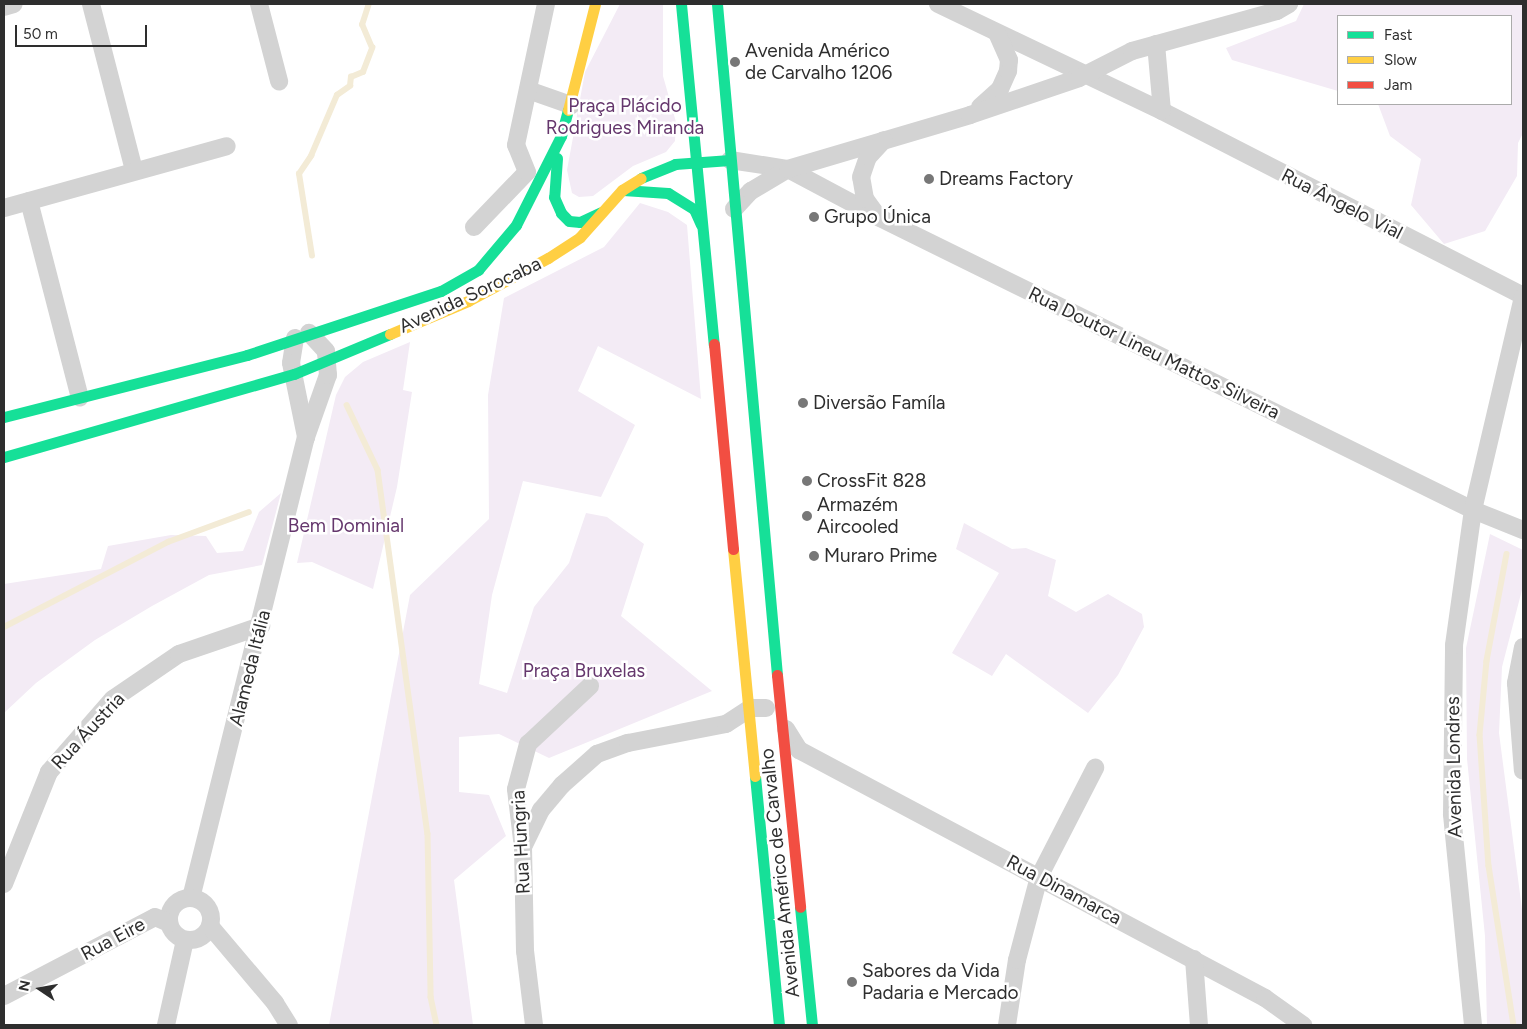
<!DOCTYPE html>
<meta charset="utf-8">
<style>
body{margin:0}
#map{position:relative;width:1527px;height:1029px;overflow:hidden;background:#fff;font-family:Figtree,sans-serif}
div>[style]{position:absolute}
.green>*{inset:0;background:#f3ebf5}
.stream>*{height:5.5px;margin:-2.75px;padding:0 2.75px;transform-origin:2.75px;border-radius:2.75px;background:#f3ebd6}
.street>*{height:18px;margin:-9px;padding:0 9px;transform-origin:9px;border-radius:9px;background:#d3d3d3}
.street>.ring{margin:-9px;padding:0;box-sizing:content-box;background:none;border:18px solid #d3d3d3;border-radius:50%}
.fast>*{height:11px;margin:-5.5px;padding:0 5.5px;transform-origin:5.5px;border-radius:5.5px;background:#16e098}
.slow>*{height:11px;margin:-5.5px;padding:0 5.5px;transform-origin:5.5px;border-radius:5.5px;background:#ffcf43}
.jam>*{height:11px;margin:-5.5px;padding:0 5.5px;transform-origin:5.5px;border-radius:5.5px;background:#f24e42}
.dots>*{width:14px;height:14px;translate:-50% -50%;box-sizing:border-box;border:2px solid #fff;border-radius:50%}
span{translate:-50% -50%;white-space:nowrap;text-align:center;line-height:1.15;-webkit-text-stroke:5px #fff;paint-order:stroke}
.poi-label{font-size:19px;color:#2e2e2e}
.left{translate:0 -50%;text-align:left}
.park-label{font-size:19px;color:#65376d}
.street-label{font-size:19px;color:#2e2e2e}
.frame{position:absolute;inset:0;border:5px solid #2e2e2e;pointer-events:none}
.legend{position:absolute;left:1337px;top:15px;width:175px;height:90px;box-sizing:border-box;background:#fff;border:1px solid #ababab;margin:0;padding:6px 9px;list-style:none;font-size:15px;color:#2e2e2e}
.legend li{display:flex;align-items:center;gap:10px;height:25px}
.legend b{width:25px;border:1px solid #ababab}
.north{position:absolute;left:15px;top:964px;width:50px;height:50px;-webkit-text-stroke:4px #fff;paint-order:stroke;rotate:282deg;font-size:14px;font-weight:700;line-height:20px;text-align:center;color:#2e2e2e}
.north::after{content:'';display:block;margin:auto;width:18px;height:22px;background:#2e2e2e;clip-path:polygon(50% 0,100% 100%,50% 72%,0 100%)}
.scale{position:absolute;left:15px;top:25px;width:132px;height:22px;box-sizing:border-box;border:2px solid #2e2e2e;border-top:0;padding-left:6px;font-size:15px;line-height:18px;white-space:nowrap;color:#2e2e2e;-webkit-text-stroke:4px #fff;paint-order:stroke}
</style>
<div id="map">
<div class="green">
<i style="clip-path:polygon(620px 4px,663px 4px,663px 76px,676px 122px,675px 141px,666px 152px,633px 166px,593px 196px,579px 197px,572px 193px,567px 170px,585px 72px)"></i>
<i style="clip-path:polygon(1304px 4px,1523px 4px,1523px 133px,1518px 143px,1517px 176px,1485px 231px,1444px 244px,1411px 205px,1421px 159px,1390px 136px,1378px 104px,1511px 104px,1511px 16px,1338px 16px,1338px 91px,1232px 60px,1226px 48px,1296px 21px)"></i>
<i style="clip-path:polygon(640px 203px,668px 212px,687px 225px,701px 399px,598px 346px,578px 391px,635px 425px,601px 497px,523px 481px,492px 595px,479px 684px,507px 693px,534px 607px,569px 563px,586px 513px,607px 517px,644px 544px,621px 616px,712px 691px,549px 758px,499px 734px,459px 737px,459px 792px,489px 795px,506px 836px,454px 880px,473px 1025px,329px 1025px,410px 595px,489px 519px,488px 395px,504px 298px,604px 247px)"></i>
<i style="clip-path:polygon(410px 342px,403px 390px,412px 392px,397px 487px,373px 589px,312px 562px,297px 563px,336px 395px,345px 377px,363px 362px)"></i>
<i style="clip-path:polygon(281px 493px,262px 565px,209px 575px,152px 606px,95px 640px,36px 683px,4px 713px,4px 584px,101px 569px,108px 546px,171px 535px,206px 536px,217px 553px,243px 551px,259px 512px)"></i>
<i style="clip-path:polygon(964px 523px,1012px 549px,1026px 548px,1056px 560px,1048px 596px,1076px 612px,1108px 594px,1142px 614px,1144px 627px,1118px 675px,1088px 713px,1006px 654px,992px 676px,952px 653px,999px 573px,956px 549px)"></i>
<i style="clip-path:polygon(1490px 534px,1523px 550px,1523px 586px,1502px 667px,1499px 733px,1523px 917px,1523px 1025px,1487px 1025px,1485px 936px,1467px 759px,1466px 648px)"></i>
</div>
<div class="stream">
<i style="left:312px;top:256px;width:83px;rotate:-99deg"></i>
<i style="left:299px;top:174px;width:22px;rotate:-56deg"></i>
<i style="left:311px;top:156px;width:66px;rotate:-66.9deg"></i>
<i style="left:337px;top:95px;width:16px;rotate:-35deg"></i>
<i style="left:350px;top:86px;width:9px;rotate:-84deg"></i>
<i style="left:351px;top:77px;width:13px;rotate:-23deg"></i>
<i style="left:363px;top:72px;width:26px;rotate:-69deg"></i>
<i style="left:372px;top:48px;width:25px;rotate:-113deg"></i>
<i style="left:362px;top:25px;width:22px;rotate:-72deg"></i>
<i style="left:347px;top:405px;width:72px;rotate:64.5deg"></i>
<i style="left:378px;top:470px;width:367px;rotate:82.2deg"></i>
<i style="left:428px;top:834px;width:163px;rotate:88.9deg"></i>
<i style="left:431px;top:997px;width:29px;rotate:78deg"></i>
<i style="left:1507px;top:554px;width:109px;rotate:100.6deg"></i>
<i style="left:1487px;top:661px;width:74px;rotate:95.4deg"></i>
<i style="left:1480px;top:735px;width:131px;rotate:86.1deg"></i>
<i style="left:1489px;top:866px;width:161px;rotate:81.1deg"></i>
<i style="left:4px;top:627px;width:185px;rotate:-27.4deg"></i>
<i style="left:168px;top:542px;width:86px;rotate:-20.3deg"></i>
</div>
<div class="street">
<i style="left:91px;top:4px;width:171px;rotate:75.5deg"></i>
<i style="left:259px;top:4px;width:80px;rotate:75.4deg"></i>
<i style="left:938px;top:4px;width:248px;rotate:25.5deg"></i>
<i style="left:1162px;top:111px;width:406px;rotate:27.1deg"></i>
<i style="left:4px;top:7px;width:10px;rotate:-17deg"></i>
<i style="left:1156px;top:44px;width:67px;rotate:84.9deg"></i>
<i style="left:528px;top:90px;width:46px;rotate:19.2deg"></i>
<i style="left:980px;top:107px;width:27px;rotate:-42deg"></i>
<i style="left:1000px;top:89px;width:20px;rotate:-66deg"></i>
<i style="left:1008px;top:71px;width:11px;rotate:-85deg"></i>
<i style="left:1009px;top:60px;width:30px;rotate:-114deg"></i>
<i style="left:730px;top:160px;width:59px;rotate:8.8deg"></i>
<i style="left:788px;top:169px;width:104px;rotate:28deg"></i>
<i style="left:880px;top:218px;width:661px;rotate:26.22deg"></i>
<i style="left:1473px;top:510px;width:54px;rotate:21.8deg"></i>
<i style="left:29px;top:201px;width:203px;rotate:75.5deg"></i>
<i style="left:4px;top:208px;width:231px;rotate:-15.5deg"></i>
<i style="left:734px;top:209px;width:25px;rotate:-47deg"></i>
<i style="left:751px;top:191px;width:43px;rotate:-30.7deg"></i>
<i style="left:788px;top:169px;width:190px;rotate:-16.5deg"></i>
<i style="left:970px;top:115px;width:115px;rotate:-18.7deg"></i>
<i style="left:1079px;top:78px;width:59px;rotate:-27deg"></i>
<i style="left:1132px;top:51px;width:150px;rotate:-15.4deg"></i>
<i style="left:1277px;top:11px;width:14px;rotate:-30deg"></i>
<i style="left:876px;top:214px;width:19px;rotate:-126deg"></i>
<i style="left:865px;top:199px;width:22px;rotate:-100deg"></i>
<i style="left:861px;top:177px;width:21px;rotate:-71deg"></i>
<i style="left:868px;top:157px;width:23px;rotate:-47deg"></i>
<i style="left:474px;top:227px;width:76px;rotate:-46.1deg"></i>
<i style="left:527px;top:172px;width:29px;rotate:-112deg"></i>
<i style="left:516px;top:145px;width:144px;rotate:-78deg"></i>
<i style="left:295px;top:338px;width:25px;rotate:99deg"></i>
<i style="left:291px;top:363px;width:76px;rotate:78.5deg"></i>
<i style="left:1523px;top:647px;width:37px;rotate:101deg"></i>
<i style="left:1516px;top:683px;width:88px;rotate:85.5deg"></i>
<i style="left:786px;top:729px;width:25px;rotate:58deg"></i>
<i style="left:799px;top:750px;width:528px;rotate:28.02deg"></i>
<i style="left:1265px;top:998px;width:47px;rotate:35.4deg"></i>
<i style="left:523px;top:847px;width:41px;rotate:-64.1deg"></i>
<i style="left:541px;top:810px;width:33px;rotate:-50deg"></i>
<i style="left:562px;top:785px;width:47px;rotate:-41.5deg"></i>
<i style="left:597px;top:754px;width:33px;rotate:-20deg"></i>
<i style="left:628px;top:743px;width:100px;rotate:-11deg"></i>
<i style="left:726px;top:724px;width:30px;rotate:-33deg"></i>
<i style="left:751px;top:708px;width:15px"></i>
<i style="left:4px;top:884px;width:121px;rotate:-68.1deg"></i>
<i style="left:49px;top:772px;width:97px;rotate:-48.8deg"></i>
<i style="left:113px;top:699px;width:80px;rotate:-34.3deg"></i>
<i style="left:179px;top:654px;width:87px;rotate:-18.9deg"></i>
<i style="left:191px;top:898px;width:475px;rotate:-76deg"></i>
<i style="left:306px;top:437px;width:66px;rotate:-70.5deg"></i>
<i style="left:328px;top:375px;width:24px;rotate:-95deg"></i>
<i style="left:326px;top:351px;width:25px;rotate:-133deg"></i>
<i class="ring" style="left:169px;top:898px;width:24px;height:24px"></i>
<i style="left:210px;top:926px;width:101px;rotate:49.8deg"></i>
<i style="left:275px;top:1003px;width:26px;rotate:58deg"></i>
<i style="left:1194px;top:959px;width:66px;rotate:85.7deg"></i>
<i style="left:4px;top:996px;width:170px;rotate:-27.6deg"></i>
<i style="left:155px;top:917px;width:15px;rotate:23deg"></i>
<i style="left:166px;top:1025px;width:87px;rotate:-77.4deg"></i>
<i style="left:534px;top:1025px;width:75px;rotate:-96.9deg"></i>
<i style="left:525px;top:951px;width:103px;rotate:-91.1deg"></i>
<i style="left:523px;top:848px;width:59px;rotate:-96.8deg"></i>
<i style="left:516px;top:789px;width:47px;rotate:-75.1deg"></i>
<i style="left:528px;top:744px;width:85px;rotate:-43.1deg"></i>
<i style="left:1007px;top:1025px;width:66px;rotate:-81.3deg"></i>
<i style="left:1017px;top:960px;width:86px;rotate:-75.2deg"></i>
<i style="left:1039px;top:877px;width:123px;rotate:-62.8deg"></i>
<i style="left:1473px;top:1025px;width:212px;rotate:-95.7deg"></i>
<i style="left:1452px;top:814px;width:169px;rotate:-89.3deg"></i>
<i style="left:1454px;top:645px;width:136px;rotate:-82deg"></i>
<i style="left:1473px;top:510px;width:219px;rotate:-76.8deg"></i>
</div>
<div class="fast">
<i style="left:681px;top:4px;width:342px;rotate:84.5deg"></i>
<i style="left:717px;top:4px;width:674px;rotate:84.89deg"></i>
<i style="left:557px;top:158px;width:39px;rotate:94deg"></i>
<i style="left:554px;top:197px;width:17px;rotate:66deg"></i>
<i style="left:561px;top:213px;width:11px;rotate:45deg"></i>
<i style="left:569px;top:221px;width:11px;rotate:5deg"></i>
<i style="left:580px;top:222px;width:23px;rotate:-25deg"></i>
<i style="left:641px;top:178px;width:37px;rotate:-22deg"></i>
<i style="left:675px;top:164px;width:55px;rotate:-4.2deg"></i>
<i style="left:623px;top:190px;width:45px;rotate:3.8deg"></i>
<i style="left:668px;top:193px;width:31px;rotate:32deg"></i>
<i style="left:694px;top:209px;width:17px;rotate:66deg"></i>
<i style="left:4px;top:417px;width:251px;rotate:-14.3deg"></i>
<i style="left:247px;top:355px;width:204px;rotate:-18.3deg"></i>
<i style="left:441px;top:291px;width:43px;rotate:-29.6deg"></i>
<i style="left:478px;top:270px;width:59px;rotate:-49.8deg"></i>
<i style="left:516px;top:225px;width:100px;rotate:-63.2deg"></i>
<i style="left:561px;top:136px;width:27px;rotate:-75deg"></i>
<i style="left:4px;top:457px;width:302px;rotate:-16deg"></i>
<i style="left:294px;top:374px;width:104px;rotate:-22.6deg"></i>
<i style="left:755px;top:776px;width:250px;rotate:84.5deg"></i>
<i style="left:800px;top:907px;width:119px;rotate:84.2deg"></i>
</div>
<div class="slow">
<i style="left:568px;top:110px;width:109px;rotate:-75.7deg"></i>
<i style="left:390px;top:334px;width:85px;rotate:-22.9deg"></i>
<i style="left:468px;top:301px;width:91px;rotate:-28.3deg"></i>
<i style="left:548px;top:258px;width:38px;rotate:-33deg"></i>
<i style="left:580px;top:237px;width:63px;rotate:-48.2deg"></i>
<i style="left:622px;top:190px;width:22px;rotate:-32deg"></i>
<i style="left:733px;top:549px;width:228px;rotate:84.5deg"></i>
</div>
<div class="jam">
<i style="left:714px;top:344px;width:206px;rotate:84.7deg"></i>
<i style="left:777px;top:675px;width:233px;rotate:84.3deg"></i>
</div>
<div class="dots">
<i style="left:735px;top:62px;background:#777"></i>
<i style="left:929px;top:179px;background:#777"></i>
<i style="left:814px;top:217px;background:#777"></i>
<i style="left:803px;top:403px;background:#777"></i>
<i style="left:807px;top:481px;background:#777"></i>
<i style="left:807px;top:516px;background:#777"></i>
<i style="left:814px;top:556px;background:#777"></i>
<i style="left:852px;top:982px;background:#777"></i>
</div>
<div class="poi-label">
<span class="left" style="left:745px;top:62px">Avenida Américo<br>de Carvalho 1206</span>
<span class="left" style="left:939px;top:179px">Dreams Factory</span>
<span class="left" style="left:824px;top:217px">Grupo Única</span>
<span class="left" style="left:813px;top:403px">Diversão Famíla</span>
<span class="left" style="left:817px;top:481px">CrossFit 828</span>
<span class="left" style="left:817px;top:516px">Armazém<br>Aircooled</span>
<span class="left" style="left:824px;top:556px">Muraro Prime</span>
<span class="left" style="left:862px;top:982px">Sabores da Vida<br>Padaria e Mercado</span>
</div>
<div class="park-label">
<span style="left:625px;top:117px">Praça Plácido<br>Rodrigues Miranda</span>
<span style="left:346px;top:526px">Bem Dominial</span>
<span style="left:584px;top:671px">Praça Bruxelas</span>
</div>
<div class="street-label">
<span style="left:1342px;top:204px;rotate:27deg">Rua Ângelo Vial</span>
<span style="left:470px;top:295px;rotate:-25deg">Avenida Sorocaba</span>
<span style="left:1154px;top:353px;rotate:26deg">Rua Doutor Lineu Mattos Silveira</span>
<span style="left:250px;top:668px;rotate:-76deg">Alameda Itália</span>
<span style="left:88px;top:731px;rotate:-47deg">Rua Áustria</span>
<span style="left:1454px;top:767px;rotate:-91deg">Avenida Londres</span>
<span style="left:521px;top:842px;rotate:-93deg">Rua Hungria</span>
<span style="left:780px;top:873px;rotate:-96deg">Avenida Américo de Carvalho</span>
<span style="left:1064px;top:890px;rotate:28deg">Rua Dinamarca</span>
<span style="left:113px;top:939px;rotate:-28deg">Rua Eire</span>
</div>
<div class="frame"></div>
<ul class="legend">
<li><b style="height:6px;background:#16e098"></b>Fast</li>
<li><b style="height:6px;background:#ffcf43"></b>Slow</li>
<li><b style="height:6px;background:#f24e42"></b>Jam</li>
</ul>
<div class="north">N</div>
<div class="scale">50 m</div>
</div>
